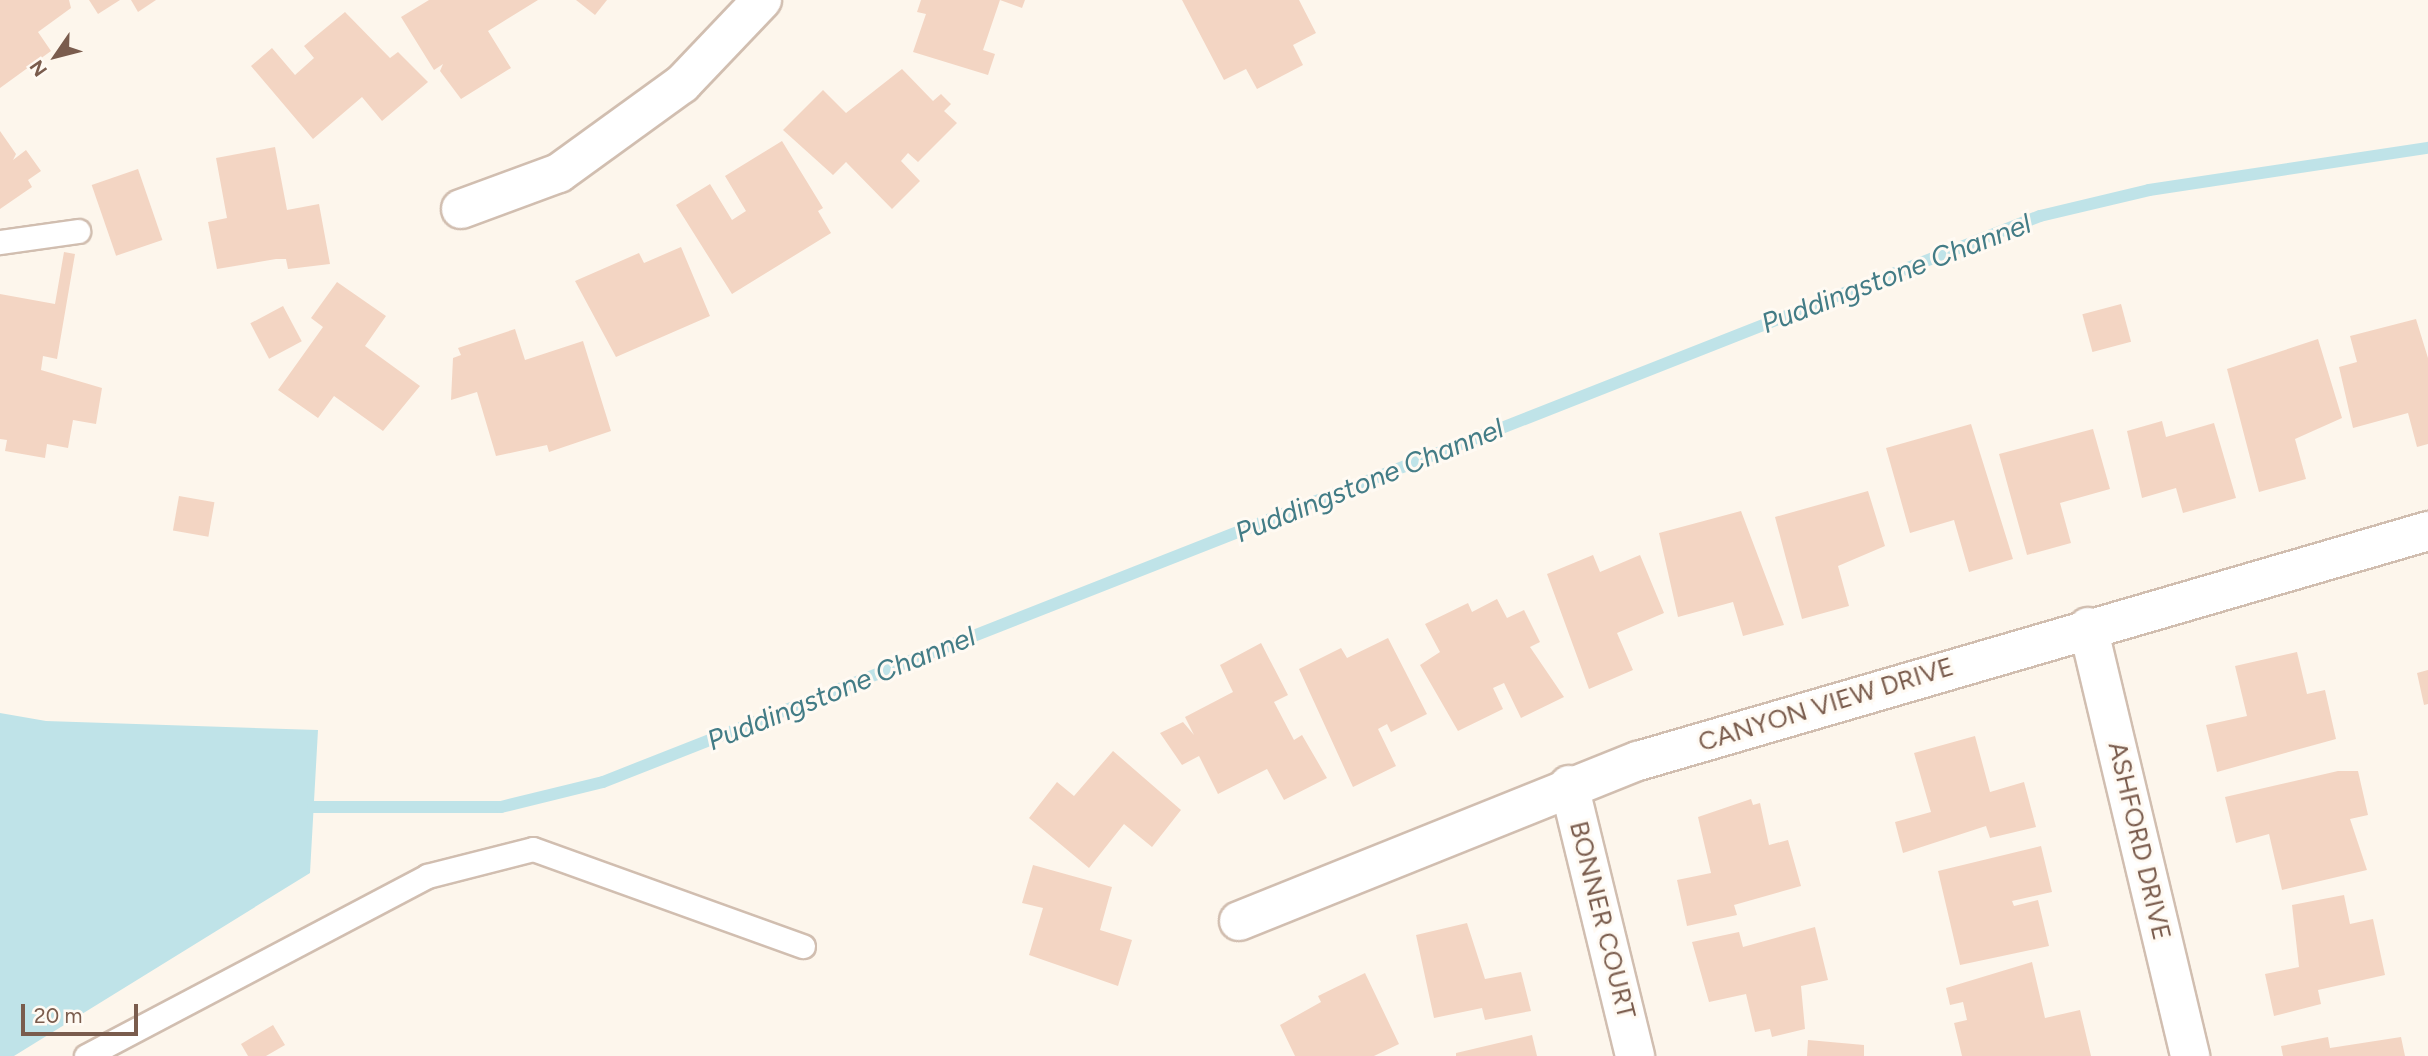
<!DOCTYPE html>
<style>
body{margin:0}
#map{position:relative;width:2428px;height:1056px;overflow:hidden;background:#fdf6ec;font-family:Figtree,sans-serif}
div>[style]{position:absolute}
.water>*{inset:0;background:#bfe3e8}
.stream>*{height:12px;margin:-6px;padding:0 6px;transform-origin:6px;border-radius:6px;background:#bfe3e8}
.building>*{inset:0;background:#f3d5c3;transform-origin:0 0}
.roads{filter:drop-shadow(2px 0 #d1beb0) drop-shadow(-2px 0 #d1beb0) drop-shadow(0 2px #d1beb0) drop-shadow(0 -2px #d1beb0)}
.lane>*{height:23px;margin:-11.5px;padding:0 11.5px;transform-origin:11.5px;border-radius:11.5px;background:#fff}
.street>*{height:38px;margin:-19px;padding:0 19px;transform-origin:19px;border-radius:19px;background:#fff}
span{translate:-50% -50%;white-space:nowrap;text-align:center;line-height:1.15;-webkit-text-stroke:6px #fffaf3;paint-order:stroke}
.street-label{font-size:26px;color:#7a5c4d}
.water-label{font-size:28px;color:#437c86;font-style:italic}
.north{position:absolute;left:21px;top:21px;width:70px;height:70px;-webkit-text-stroke:5px #fffaf3;paint-order:stroke;rotate:235deg;font-size:19px;font-weight:700;line-height:28px;text-align:center;color:#7a5c4d}
.north::after{content:'';display:block;margin:auto;width:24px;height:32px;background:#7a5c4d;clip-path:polygon(50% 0,100% 100%,50% 72%,0 100%)}
.scale{position:absolute;left:21px;top:1004px;width:117px;height:32px;box-sizing:border-box;border:4px solid #7a5c4d;border-top:0;padding-left:9px;font-size:21px;line-height:24px;white-space:nowrap;color:#7a5c4d;-webkit-text-stroke:5px #fffaf3;paint-order:stroke}
</style>
<div id="map">
<div class="water">
<i style="clip-path:polygon(0 713px,46px 721px,318px 730px,310px 873px,14px 1056px,0 1056px)"></i>
</div>
<div class="stream">
<i style="left:313px;top:807px;width:188px"></i>
<i style="left:501px;top:807px;width:105px;rotate:-13.8deg"></i>
<i style="left:603px;top:782px;width:1544px;rotate:-21.5deg"></i>
<i style="left:2040px;top:216px;width:112px;rotate:-13.4deg"></i>
<i style="left:2149px;top:190px;width:282px;rotate:-8.6deg"></i>
</div>
<div class="building">
<i style="clip-path:polygon(0 0,69px 0,71px 8px,38px 32px,51px 51px,0 88px)"></i>
<i style="clip-path:polygon(89px 0,120px 0,98px 14px)"></i>
<i style="clip-path:polygon(131px 0,156px 0,138px 12px)"></i>
<i style="clip-path:polygon(429px 0,538px 0,488px 31px,511px 68px,461px 99px,440px 71px,443px 64px,434px 70px,401px 17px)"></i>
<i style="clip-path:polygon(576px 0,607px 0,595px 15px)"></i>
<i style="clip-path:polygon(921px 0,1025px 0,1022px 8px,1000px 0,983px 50px,995px 54px,988px 75px,913px 52px,926px 14px,917px 12px)"></i>
<i style="clip-path:polygon(1182px 0,1299px 0,1316px 33px,1293px 45px,1303px 65px,1257px 89px,1246px 69px,1224px 80px)"></i>
<i style="clip-path:polygon(345px 12px,390px 58px,398px 52px,428px 82px,382px 121px,362px 97px,313px 139px,251px 66px,272px 48px,295px 75px,314px 58px,304px 46px)"></i>
<i style="clip-path:polygon(902px 69px,933px 101px,941px 94px,951px 104px,944px 111px,957px 123px,918px 162px,908px 153px,901px 161px,920px 181px,892px 209px,846px 162px,833px 175px,783px 130px,823px 90px,846px 113px)"></i>
<i style="clip-path:polygon(0 131px,16px 154px,13px 160px,26px 150px,41px 171px,28px 180px,32px 187px,0 209px)"></i>
<i style="clip-path:polygon(782px 141px,823px 208px,818px 211px,831px 233px,732px 294px,676px 205px,710px 184px,732px 220px,746px 211px,725px 176px)"></i>
<i style="clip-path:polygon(275px 147px,287px 210px,319px 204px,330px 264px,288px 269px,286px 259px,276px 259px,217px 269px,208px 222px,227px 218px,216px 158px)"></i>
<i style="left:138px;top:169px;width:75px;height:49px;rotate:71deg"></i>
<i style="clip-path:polygon(681px 247px,710px 316px,616px 357px,575px 281px,639px 253px,644px 263px)"></i>
<i style="clip-path:polygon(64px 252px,75px 254px,57px 359px,43px 356px,41px 370px,102px 388px,96px 424px,73px 420px,68px 448px,47px 444px,45px 458px,5px 451px,7px 440px,0 439px,0 294px,55px 304px)"></i>
<i style="clip-path:polygon(337px 282px,386px 316px,365px 346px,420px 386px,383px 431px,334px 396px,318px 418px,278px 390px,323px 327px,311px 318px)"></i>
<i style="left:2121px;top:304px;width:39px;height:40px;rotate:75deg"></i>
<i style="left:283px;top:306px;width:40px;height:37px;rotate:62deg"></i>
<i style="clip-path:polygon(2416px 319px,2428px 358px,2428px 444px,2417px 447px,2408px 413px,2353px 428px,2339px 367px,2357px 362px,2350px 336px)"></i>
<i style="clip-path:polygon(515px 329px,525px 360px,583px 341px,611px 431px,549px 452px,547px 445px,496px 456px,477px 392px,451px 400px,453px 358px,461px 355px,458px 348px)"></i>
<i style="clip-path:polygon(2318px 339px,2342px 418px,2295px 439px,2306px 479px,2259px 492px,2227px 369px)"></i>
<i style="clip-path:polygon(2162px 421px,2166px 437px,2214px 423px,2236px 498px,2183px 513px,2176px 488px,2142px 498px,2127px 431px)"></i>
<i style="clip-path:polygon(1971px 424px,2013px 559px,1969px 572px,1954px 520px,1910px 533px,1886px 448px)"></i>
<i style="clip-path:polygon(2093px 429px,2110px 489px,2060px 503px,2071px 543px,2027px 555px,1999px 454px)"></i>
<i style="clip-path:polygon(1868px 491px,1885px 546px,1838px 566px,1849px 606px,1802px 619px,1775px 517px)"></i>
<i style="left:179px;top:496px;width:36px;height:35px;rotate:10deg"></i>
<i style="clip-path:polygon(1741px 511px,1784px 625px,1743px 636px,1733px 602px,1678px 617px,1659px 533px)"></i>
<i style="clip-path:polygon(1593px 555px,1600px 572px,1640px 555px,1664px 613px,1617px 633px,1633px 670px,1589px 689px,1547px 574px)"></i>
<i style="clip-path:polygon(1497px 599px,1507px 618px,1524px 610px,1540px 642px,1530px 647px,1564px 697px,1521px 718px,1504px 683px,1493px 688px,1503px 709px,1458px 731px,1420px 665px,1440px 652px,1425px 624px,1468px 603px,1472px 612px)"></i>
<i style="clip-path:polygon(1388px 638px,1427px 714px,1391px 732px,1387px 724px,1378px 729px,1396px 766px,1353px 787px,1299px 669px,1341px 648px,1347px 658px)"></i>
<i style="clip-path:polygon(1261px 643px,1288px 695px,1274px 702px,1294px 740px,1302px 735px,1327px 778px,1284px 800px,1267px 769px,1218px 794px,1199px 756px,1182px 765px,1160px 733px,1183px 722px,1194px 735px,1185px 717px,1233px 692px,1220px 665px)"></i>
<i style="clip-path:polygon(2297px 652px,2307px 694px,2325px 690px,2336px 739px,2217px 772px,2206px 725px,2247px 716px,2235px 666px)"></i>
<i style="clip-path:polygon(2428px 670px,2428px 704px,2424px 705px,2417px 673px)"></i>
<i style="clip-path:polygon(1975px 736px,1990px 792px,2024px 782px,2036px 827px,1990px 838px,1986px 826px,1903px 853px,1895px 822px,1931px 812px,1914px 753px)"></i>
<i style="clip-path:polygon(1113px 751px,1181px 810px,1152px 847px,1124px 824px,1089px 868px,1029px 818px,1057px 782px,1074px 796px)"></i>
<i style="clip-path:polygon(2338px 771px,2358px 771px,2368px 815px,2350px 819px,2367px 870px,2282px 890px,2269px 834px,2236px 843px,2225px 797px)"></i>
<i style="clip-path:polygon(1751px 799px,1753px 805px,1760px 803px,1769px 845px,1788px 840px,1801px 886px,1734px 905px,1737px 915px,1687px 926px,1677px 880px,1711px 873px,1698px 817px)"></i>
<i style="clip-path:polygon(2041px 846px,2052px 892px,2012px 901px,2014px 906px,2038px 900px,2049px 946px,1960px 965px,1938px 871px)"></i>
<i style="clip-path:polygon(1033px 865px,1112px 887px,1100px 930px,1132px 940px,1118px 986px,1029px 955px,1043px 908px,1022px 903px)"></i>
<i style="clip-path:polygon(2344px 895px,2350px 924px,2373px 919px,2385px 975px,2318px 990px,2321px 1004px,2274px 1016px,2265px 974px,2299px 967px,2292px 905px)"></i>
<i style="clip-path:polygon(1467px 923px,1485px 979px,1521px 972px,1531px 1011px,1485px 1020px,1482px 1008px,1434px 1018px,1416px 935px)"></i>
<i style="clip-path:polygon(1815px 927px,1828px 980px,1801px 986px,1805px 1029px,1772px 1037px,1770px 1029px,1755px 1032px,1746px 994px,1709px 1002px,1692px 942px,1739px 932px,1743px 947px)"></i>
<i style="clip-path:polygon(2032px 962px,2045px 1018px,2080px 1010px,2091px 1056px,1962px 1056px,1954px 1023px,1967px 1020px,1963px 1002px,1950px 1005px,1946px 988px)"></i>
<i style="clip-path:polygon(1365px 973px,1399px 1044px,1374px 1056px,1295px 1056px,1280px 1025px,1321px 1002px,1318px 996px)"></i>
<i style="clip-path:polygon(273px 1025px,285px 1045px,266px 1056px,248px 1056px,241px 1044px)"></i>
<i style="clip-path:polygon(1532px 1035px,1537px 1056px,1456px 1056px,1456px 1053px)"></i>
<i style="clip-path:polygon(2328px 1037px,2330px 1048px,2401px 1037px,2405px 1056px,2283px 1056px,2281px 1046px)"></i>
<i style="clip-path:polygon(1808px 1040px,1864px 1045px,1864px 1056px,1807px 1056px)"></i>
</div>
<div class="roads">
<div class="lane">
<i style="left:0;top:242px;width:79px;rotate:-8deg"></i>
<i style="left:86px;top:1056px;width:386px;rotate:-27.8deg"></i>
<i style="left:427px;top:876px;width:109px;rotate:-14.3deg"></i>
<i style="left:533px;top:849px;width:287px;rotate:19.8deg"></i>
</div>
<div class="street">
<i style="left:461px;top:209px;width:104px;rotate:-20.2deg"></i>
<i style="left:559px;top:173px;width:152px;rotate:-35.9deg"></i>
<i style="left:682px;top:84px;width:116px;rotate:-46.4deg"></i>
<i style="left:2088px;top:627px;width:441px;rotate:76.6deg"></i>
<i style="left:1569px;top:785px;width:279px;rotate:76.3deg"></i>
<i style="left:1239px;top:921px;width:430px;rotate:-21.9deg"></i>
<i style="left:1638px;top:761px;width:823px;rotate:-16.23deg"></i>
</div>
</div>
<div class="street-label">
<span style="left:1826px;top:705px;rotate:-17deg">CANYON VIEW DRIVE</span>
<span style="left:2139px;top:841px;rotate:77deg">ASHFORD DRIVE</span>
<span style="left:1602px;top:920px;rotate:76deg">BONNER COURT</span>
</div>
<div class="water-label">
<span style="left:1896px;top:273px;rotate:-21deg">Puddingstone Channel</span>
<span style="left:1369px;top:480px;rotate:-22deg">Puddingstone Channel</span>
<span style="left:841px;top:688px;rotate:-22deg">Puddingstone Channel</span>
</div>
<div class="north">N</div>
<div class="scale">20 m</div>
</div>
